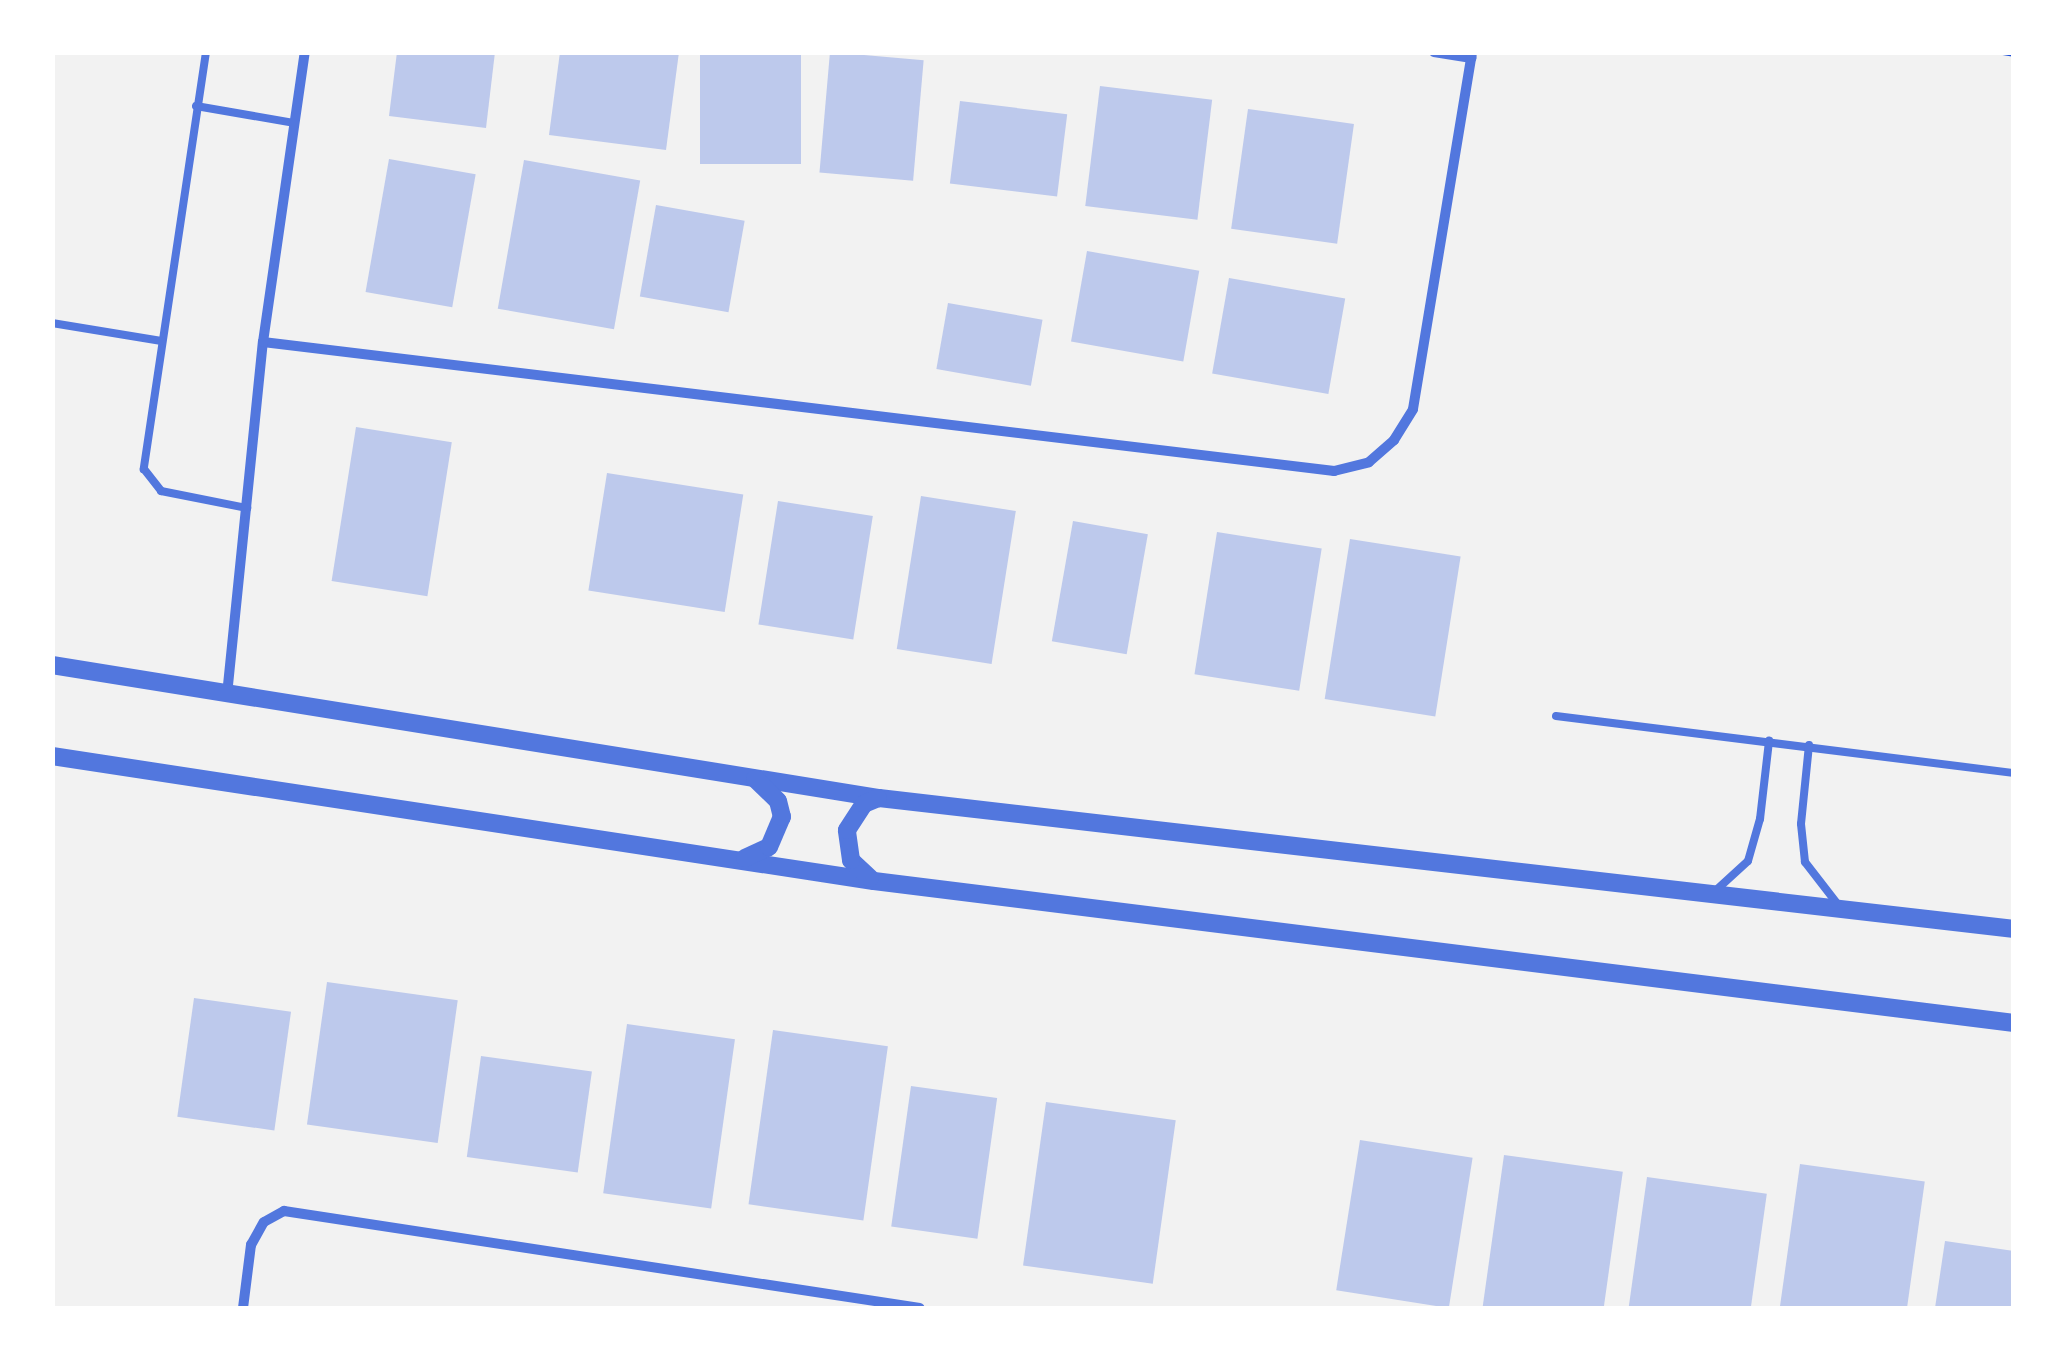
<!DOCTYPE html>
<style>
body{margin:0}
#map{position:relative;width:2066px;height:1361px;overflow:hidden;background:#f2f2f2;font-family:Literata,serif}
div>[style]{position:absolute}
.building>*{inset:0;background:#bdc9ec;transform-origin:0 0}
.path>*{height:6px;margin:-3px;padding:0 3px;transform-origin:3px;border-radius:3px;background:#1d4ed8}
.service>*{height:8px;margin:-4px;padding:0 4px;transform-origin:4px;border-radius:4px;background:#5277de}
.minor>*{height:10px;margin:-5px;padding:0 5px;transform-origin:5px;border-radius:5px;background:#5277de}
.tertiary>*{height:18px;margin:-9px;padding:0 9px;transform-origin:9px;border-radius:9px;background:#5277de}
span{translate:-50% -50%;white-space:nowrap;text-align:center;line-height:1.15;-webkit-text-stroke:8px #fff;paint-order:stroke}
.frame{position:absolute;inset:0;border:55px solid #fff;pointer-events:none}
</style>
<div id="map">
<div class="building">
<i style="clip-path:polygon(397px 52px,495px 52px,486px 128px,389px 116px)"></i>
<i style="clip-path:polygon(560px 52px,679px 52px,666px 150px,549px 135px)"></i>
<i style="left:700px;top:52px;width:101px;height:112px"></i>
<i style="left:830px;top:52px;width:94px;height:121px;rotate:5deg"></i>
<i style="left:1100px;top:86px;width:113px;height:121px;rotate:7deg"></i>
<i style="left:960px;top:101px;width:108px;height:83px;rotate:7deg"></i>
<i style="left:1248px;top:109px;width:107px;height:121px;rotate:8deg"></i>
<i style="left:389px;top:159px;width:88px;height:135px;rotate:10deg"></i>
<i style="left:524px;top:160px;width:118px;height:151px;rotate:10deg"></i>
<i style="left:656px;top:205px;width:90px;height:93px;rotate:10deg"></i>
<i style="left:1087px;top:251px;width:114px;height:92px;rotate:10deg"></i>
<i style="left:1229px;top:278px;width:118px;height:97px;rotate:10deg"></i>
<i style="left:948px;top:303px;width:96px;height:67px;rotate:10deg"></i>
<i style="left:356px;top:427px;width:97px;height:156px;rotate:9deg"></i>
<i style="left:607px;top:473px;width:138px;height:119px;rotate:9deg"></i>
<i style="left:921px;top:496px;width:96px;height:155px;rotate:9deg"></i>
<i style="left:778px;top:501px;width:96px;height:125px;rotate:9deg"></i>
<i style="left:1073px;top:521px;width:76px;height:122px;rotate:10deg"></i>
<i style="left:1217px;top:532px;width:106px;height:144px;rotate:9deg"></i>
<i style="left:1350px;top:539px;width:112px;height:162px;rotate:9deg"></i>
<i style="left:327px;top:982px;width:132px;height:144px;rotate:8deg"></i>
<i style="left:194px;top:998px;width:98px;height:120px;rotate:8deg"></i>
<i style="left:627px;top:1024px;width:109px;height:171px;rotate:8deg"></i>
<i style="left:773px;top:1030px;width:116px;height:176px;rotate:8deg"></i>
<i style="left:481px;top:1056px;width:112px;height:102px;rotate:8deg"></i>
<i style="left:911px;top:1086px;width:87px;height:142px;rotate:8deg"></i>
<i style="left:1046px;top:1102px;width:131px;height:165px;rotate:8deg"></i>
<i style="left:1360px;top:1140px;width:114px;height:152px;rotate:9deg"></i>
<i style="left:1504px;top:1155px;width:120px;height:154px;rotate:8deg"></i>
<i style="left:1800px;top:1164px;width:126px;height:145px;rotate:8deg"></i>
<i style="left:1647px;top:1177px;width:121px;height:132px;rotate:8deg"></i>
<i style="clip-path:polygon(1945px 1241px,2014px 1251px,2014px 1308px,1935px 1308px)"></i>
</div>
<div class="path">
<i style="left:2003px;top:52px;width:11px;rotate:10deg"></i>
</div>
<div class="service">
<i style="left:206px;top:52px;width:422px;rotate:98.5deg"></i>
<i style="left:144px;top:469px;width:28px;rotate:52deg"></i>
<i style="left:161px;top:491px;width:88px;rotate:11.2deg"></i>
<i style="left:196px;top:106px;width:99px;rotate:9.8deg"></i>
<i style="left:52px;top:323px;width:111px;rotate:9.3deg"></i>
<i style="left:1556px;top:716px;width:462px;rotate:7.1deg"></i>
<i style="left:1809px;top:745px;width:79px;rotate:95.8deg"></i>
<i style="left:1801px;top:824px;width:38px;rotate:84deg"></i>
<i style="left:1805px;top:862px;width:56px;rotate:52.3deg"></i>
<i style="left:1713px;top:893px;width:47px;rotate:-42.4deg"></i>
<i style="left:1748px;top:861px;width:44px;rotate:-74.1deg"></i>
<i style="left:1760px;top:819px;width:79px;rotate:-83.4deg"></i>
</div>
<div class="minor">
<i style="left:1434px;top:52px;width:38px;rotate:9deg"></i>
<i style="left:263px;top:342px;width:1079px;rotate:6.87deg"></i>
<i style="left:1334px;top:471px;width:36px;rotate:-14deg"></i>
<i style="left:1369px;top:462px;width:33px;rotate:-41deg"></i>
<i style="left:1394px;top:440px;width:36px;rotate:-58deg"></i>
<i style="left:1413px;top:409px;width:362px;rotate:-80.6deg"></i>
<i style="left:227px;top:695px;width:355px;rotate:-84.2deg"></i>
<i style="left:263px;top:342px;width:293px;rotate:-81.8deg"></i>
<i style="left:243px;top:1308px;width:64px;rotate:-82.8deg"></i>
<i style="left:251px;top:1245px;width:26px;rotate:-61deg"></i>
<i style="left:264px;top:1222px;width:23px;rotate:-29deg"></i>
<i style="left:284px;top:1211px;width:643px;rotate:8.67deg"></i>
</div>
<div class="tertiary">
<i style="left:52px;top:665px;width:838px;rotate:9.14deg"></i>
<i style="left:879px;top:798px;width:1143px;rotate:6.58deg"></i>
<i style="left:52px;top:756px;width:831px;rotate:8.65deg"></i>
<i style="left:874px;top:881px;width:1149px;rotate:7.1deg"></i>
<i style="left:745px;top:858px;width:26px;rotate:-25deg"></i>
<i style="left:769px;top:847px;width:33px;rotate:-67deg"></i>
<i style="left:782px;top:817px;width:16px;rotate:-104deg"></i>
<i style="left:778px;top:801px;width:32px;rotate:-136deg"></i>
<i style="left:870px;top:878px;width:26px;rotate:-137deg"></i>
<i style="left:851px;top:860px;width:30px;rotate:-98deg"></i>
<i style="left:847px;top:830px;width:31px;rotate:-57deg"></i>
<i style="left:864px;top:804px;width:15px;rotate:-23deg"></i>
</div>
<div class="frame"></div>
</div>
